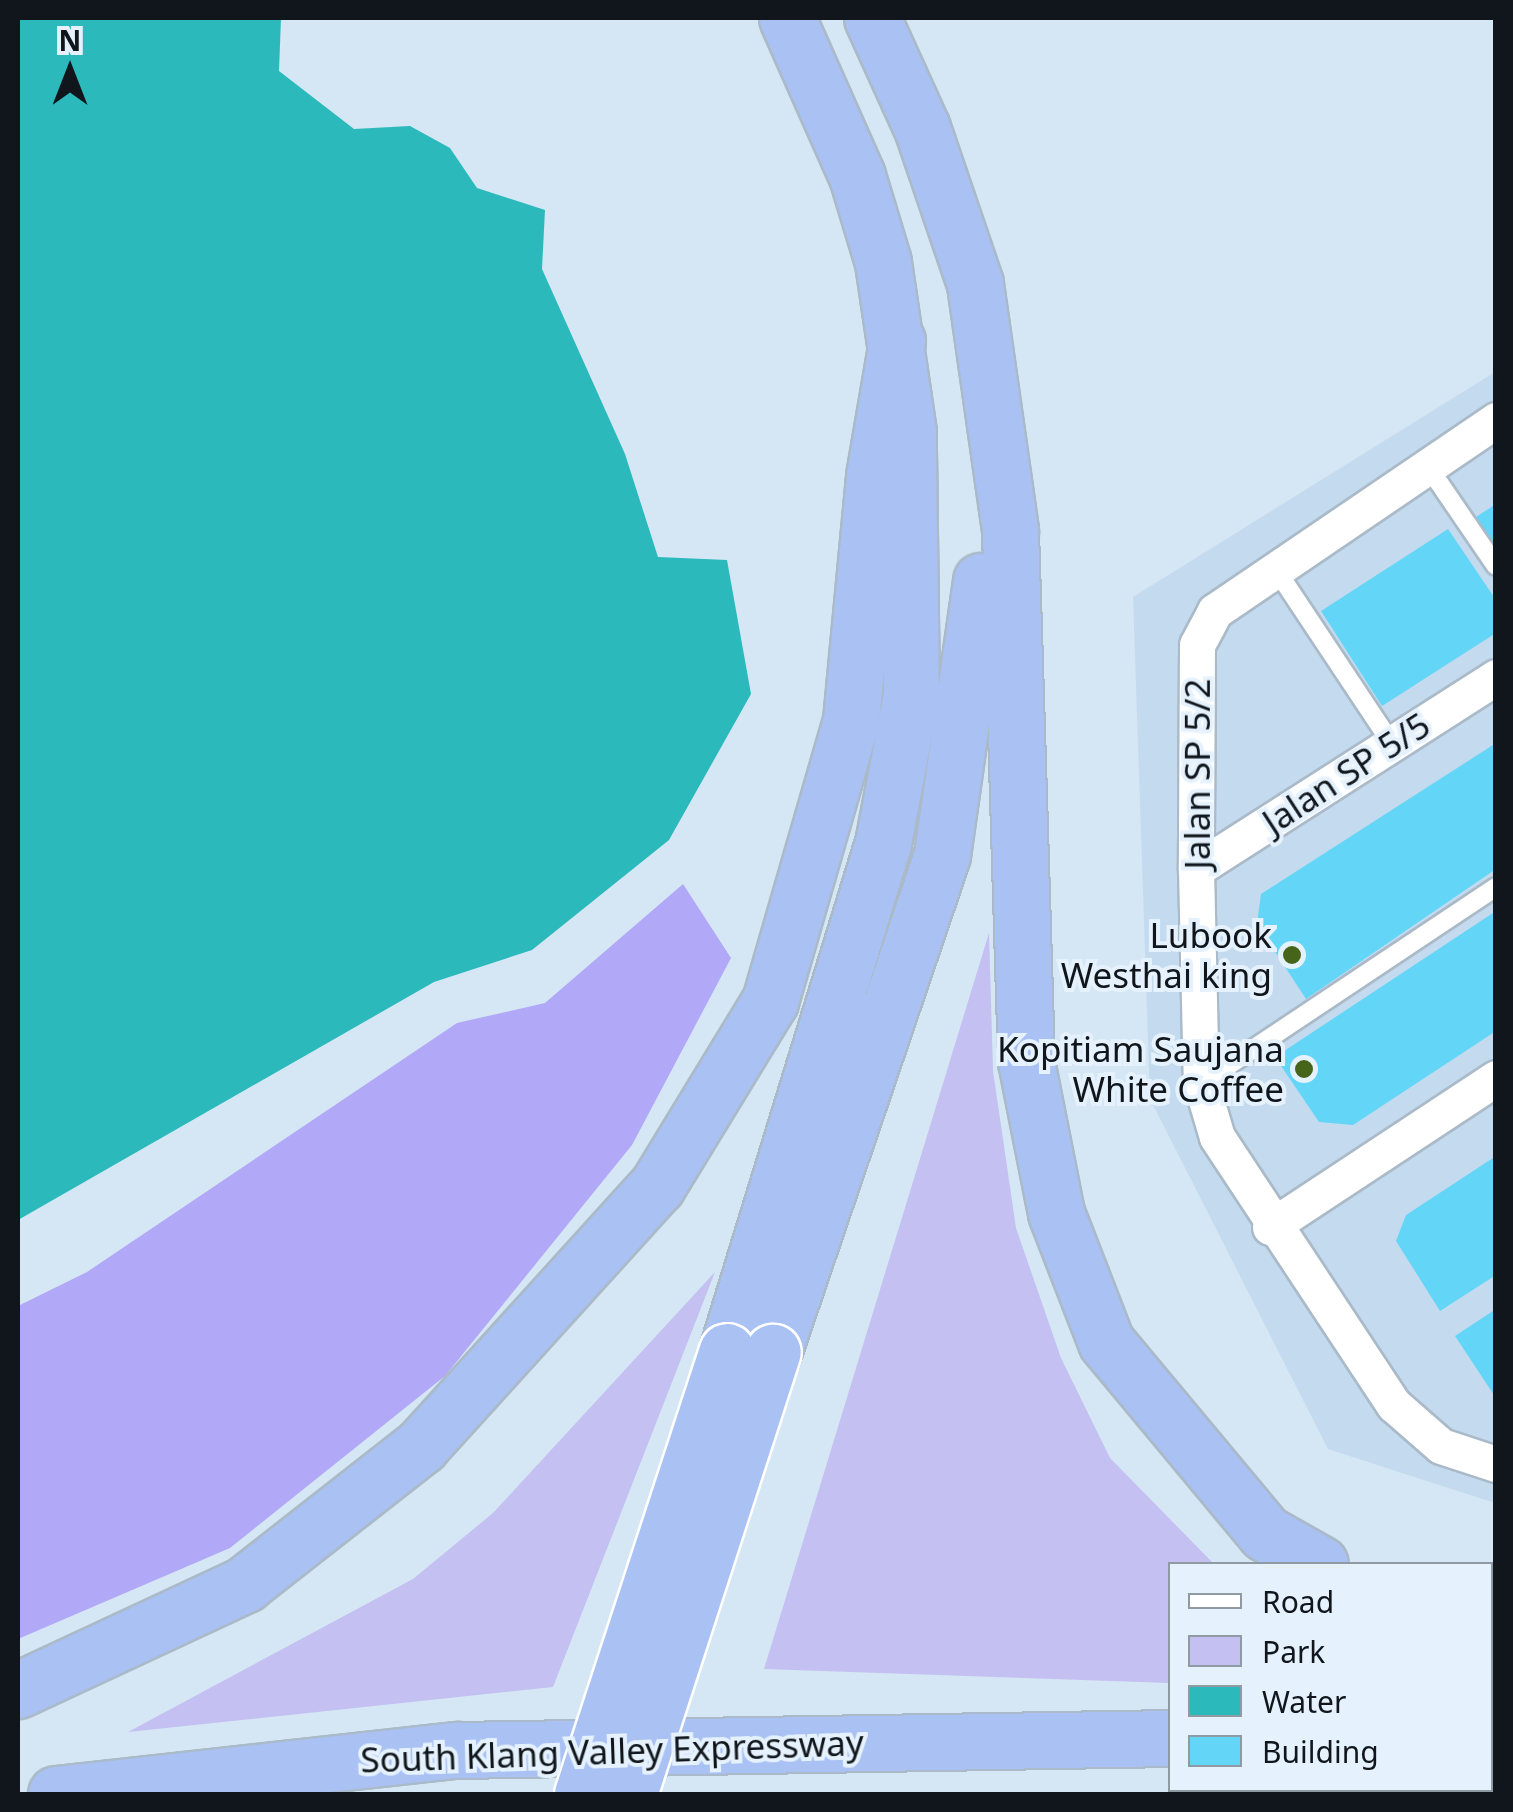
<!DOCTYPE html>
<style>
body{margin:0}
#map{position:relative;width:1513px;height:1812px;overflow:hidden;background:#d5e6f4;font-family:"Noto Sans",sans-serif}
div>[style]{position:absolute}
.built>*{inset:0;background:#c4dbef}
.green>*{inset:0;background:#c4c0f2}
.forest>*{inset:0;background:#b1a8f8}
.water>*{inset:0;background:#2cb9bc}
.building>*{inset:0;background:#63d5f7}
.roads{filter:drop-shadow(2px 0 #aabac8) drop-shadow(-2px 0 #aabac8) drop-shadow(0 2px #aabac8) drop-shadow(0 -2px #aabac8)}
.lane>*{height:18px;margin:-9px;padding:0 9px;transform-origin:9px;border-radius:9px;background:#fff}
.street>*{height:35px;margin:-17.5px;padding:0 17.5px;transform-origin:17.5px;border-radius:17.5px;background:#fff}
.highway>*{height:55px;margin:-27.5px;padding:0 27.5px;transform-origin:27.5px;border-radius:27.5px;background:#aac1f4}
.bridges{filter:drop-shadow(2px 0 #fff) drop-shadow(-2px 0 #fff) drop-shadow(0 2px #fff) drop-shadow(0 -2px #fff)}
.highway-bridge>*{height:55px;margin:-27.5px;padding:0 27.5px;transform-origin:27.5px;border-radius:27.5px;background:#aac1f4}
.dots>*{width:28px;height:28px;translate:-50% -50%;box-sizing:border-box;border:5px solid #e5f2fe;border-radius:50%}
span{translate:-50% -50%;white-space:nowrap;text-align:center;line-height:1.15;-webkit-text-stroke:8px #e5f2fe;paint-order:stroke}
.street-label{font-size:35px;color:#10161b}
.poi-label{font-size:35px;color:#10161b}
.right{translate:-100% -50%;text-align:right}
.frame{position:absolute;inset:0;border:20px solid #10161b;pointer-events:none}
.legend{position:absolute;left:1168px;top:1562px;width:325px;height:230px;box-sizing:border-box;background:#e5f2fe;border:2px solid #909aa3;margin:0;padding:12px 18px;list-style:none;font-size:30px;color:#10161b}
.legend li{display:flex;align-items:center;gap:20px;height:50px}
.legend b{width:50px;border:2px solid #909aa3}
.north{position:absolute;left:20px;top:20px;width:100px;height:100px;-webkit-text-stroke:8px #e5f2fe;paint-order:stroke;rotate:0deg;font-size:28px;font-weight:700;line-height:40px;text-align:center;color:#10161b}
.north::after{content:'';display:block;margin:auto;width:35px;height:45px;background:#10161b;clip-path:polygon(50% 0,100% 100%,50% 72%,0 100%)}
</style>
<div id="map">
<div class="built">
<i style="clip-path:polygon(1495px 372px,1495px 1503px,1328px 1449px,1150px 1099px,1133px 597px)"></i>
</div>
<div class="green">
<i style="clip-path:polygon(989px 933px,993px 1071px,1016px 1228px,1061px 1358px,1110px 1458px,1214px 1564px,1170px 1564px,1170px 1683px,764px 1669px)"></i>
<i style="clip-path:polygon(715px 1272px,553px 1687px,128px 1732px,413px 1579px,493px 1513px)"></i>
</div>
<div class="forest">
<i style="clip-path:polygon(683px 884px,731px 958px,632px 1145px,445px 1376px,230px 1548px,18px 1639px,18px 1306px,87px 1272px,457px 1023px,545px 1003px)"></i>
</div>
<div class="water">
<i style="clip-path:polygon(18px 18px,281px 18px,279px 71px,354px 129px,410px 126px,450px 148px,477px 188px,545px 210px,542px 269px,625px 454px,658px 557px,727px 560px,751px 694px,669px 840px,532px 950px,434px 982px,18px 1220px)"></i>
</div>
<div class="building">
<i style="clip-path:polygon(1496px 504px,1496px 549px,1476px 517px)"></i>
<i style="clip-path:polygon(1448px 529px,1496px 600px,1496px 633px,1382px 706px,1321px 611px)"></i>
<i style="clip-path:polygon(1496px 743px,1496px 869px,1306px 999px,1257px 924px,1261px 894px)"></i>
<i style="clip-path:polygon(1496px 911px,1496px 1031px,1353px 1125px,1319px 1122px,1275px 1057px)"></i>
<i style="clip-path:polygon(1496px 1156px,1496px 1275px,1440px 1311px,1396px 1241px,1406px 1215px)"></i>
<i style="clip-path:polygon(1496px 1309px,1496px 1398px,1455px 1336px)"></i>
</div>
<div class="roads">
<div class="lane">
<i style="left:1427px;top:465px;width:122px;rotate:55.7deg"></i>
<i style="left:1275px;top:568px;width:211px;rotate:56.4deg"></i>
<i style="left:1202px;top:1083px;width:353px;rotate:-33.7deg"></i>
</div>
<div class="street">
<i style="left:1496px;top:420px;width:340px;rotate:145.8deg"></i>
<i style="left:1215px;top:611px;width:38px;rotate:118deg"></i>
<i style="left:1197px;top:645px;width:224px;rotate:90.3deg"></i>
<i style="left:1196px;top:869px;width:214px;rotate:88.7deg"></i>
<i style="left:1201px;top:1083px;width:56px;rotate:73.5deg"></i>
<i style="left:1217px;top:1137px;width:321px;rotate:56.6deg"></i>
<i style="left:1394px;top:1405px;width:62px;rotate:41.1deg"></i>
<i style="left:1441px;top:1446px;width:58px;rotate:18.1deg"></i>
<i style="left:1196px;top:869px;width:356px;rotate:-32.6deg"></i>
<i style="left:1270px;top:1227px;width:271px;rotate:-33.4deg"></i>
</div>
<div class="highway">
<i style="left:872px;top:18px;width:121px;rotate:65.6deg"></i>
<i style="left:922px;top:128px;width:165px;rotate:71.2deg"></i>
<i style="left:975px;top:284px;width:249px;rotate:81.9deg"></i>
<i style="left:1010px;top:531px;width:530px;rotate:88.27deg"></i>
<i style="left:1026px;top:1061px;width:155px;rotate:78.8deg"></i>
<i style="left:1056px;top:1213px;width:138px;rotate:68.8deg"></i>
<i style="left:1106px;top:1342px;width:249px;rotate:50.2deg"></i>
<i style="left:1265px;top:1533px;width:63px;rotate:29.4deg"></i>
<i style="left:727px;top:1351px;width:531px;rotate:-72.93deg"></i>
<i style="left:883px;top:843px;width:151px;rotate:-79.3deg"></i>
<i style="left:911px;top:695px;width:263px;rotate:-90.7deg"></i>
<i style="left:908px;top:432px;width:172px;rotate:-98.4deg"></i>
<i style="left:883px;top:262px;width:90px;rotate:-106.8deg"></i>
<i style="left:857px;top:176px;width:173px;rotate:-113.9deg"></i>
<i style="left:773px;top:1352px;width:525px;rotate:-71.22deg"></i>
<i style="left:942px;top:855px;width:277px;rotate:-81.9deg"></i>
<i style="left:1490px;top:1637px;width:6px;rotate:9deg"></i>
<i style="left:18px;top:1690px;width:251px;rotate:-25deg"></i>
<i style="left:245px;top:1584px;width:224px;rotate:-38.1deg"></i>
<i style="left:421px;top:1446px;width:351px;rotate:-47.8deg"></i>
<i style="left:657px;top:1186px;width:217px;rotate:-58.6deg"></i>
<i style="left:770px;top:1001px;width:292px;rotate:-73.9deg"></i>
<i style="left:851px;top:720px;width:245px;rotate:-84.6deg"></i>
<i style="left:874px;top:476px;width:137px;rotate:-80.3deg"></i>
<i style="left:1490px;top:1737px;width:6px"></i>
<i style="left:56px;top:1794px;width:403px;rotate:-6.3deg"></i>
<i style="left:457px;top:1750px;width:713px;rotate:-0.96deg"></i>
</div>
</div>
<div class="bridges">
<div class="highway-bridge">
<i style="left:582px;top:1794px;width:466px;rotate:-71.9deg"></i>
<i style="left:629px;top:1794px;width:465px;rotate:-72deg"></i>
</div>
</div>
<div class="dots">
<i style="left:1292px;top:955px;background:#46651a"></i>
<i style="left:1304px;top:1069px;background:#46651a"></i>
</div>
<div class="street-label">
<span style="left:1346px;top:773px;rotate:-33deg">Jalan SP 5/5</span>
<span style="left:1197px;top:774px;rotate:-90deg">Jalan SP 5/2</span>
<span style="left:612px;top:1751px;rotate:-2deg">South Klang Valley Expressway</span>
</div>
<div class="poi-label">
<span class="right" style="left:1272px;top:955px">Lubook<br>Westhai king</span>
<span class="right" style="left:1284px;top:1069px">Kopitiam Saujana<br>White Coffee</span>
</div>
<div class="frame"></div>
<ul class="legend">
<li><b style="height:12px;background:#fff"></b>Road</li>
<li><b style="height:28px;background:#c4c0f2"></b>Park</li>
<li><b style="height:28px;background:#2cb9bc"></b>Water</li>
<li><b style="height:28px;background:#63d5f7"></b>Building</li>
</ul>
<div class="north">N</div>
</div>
